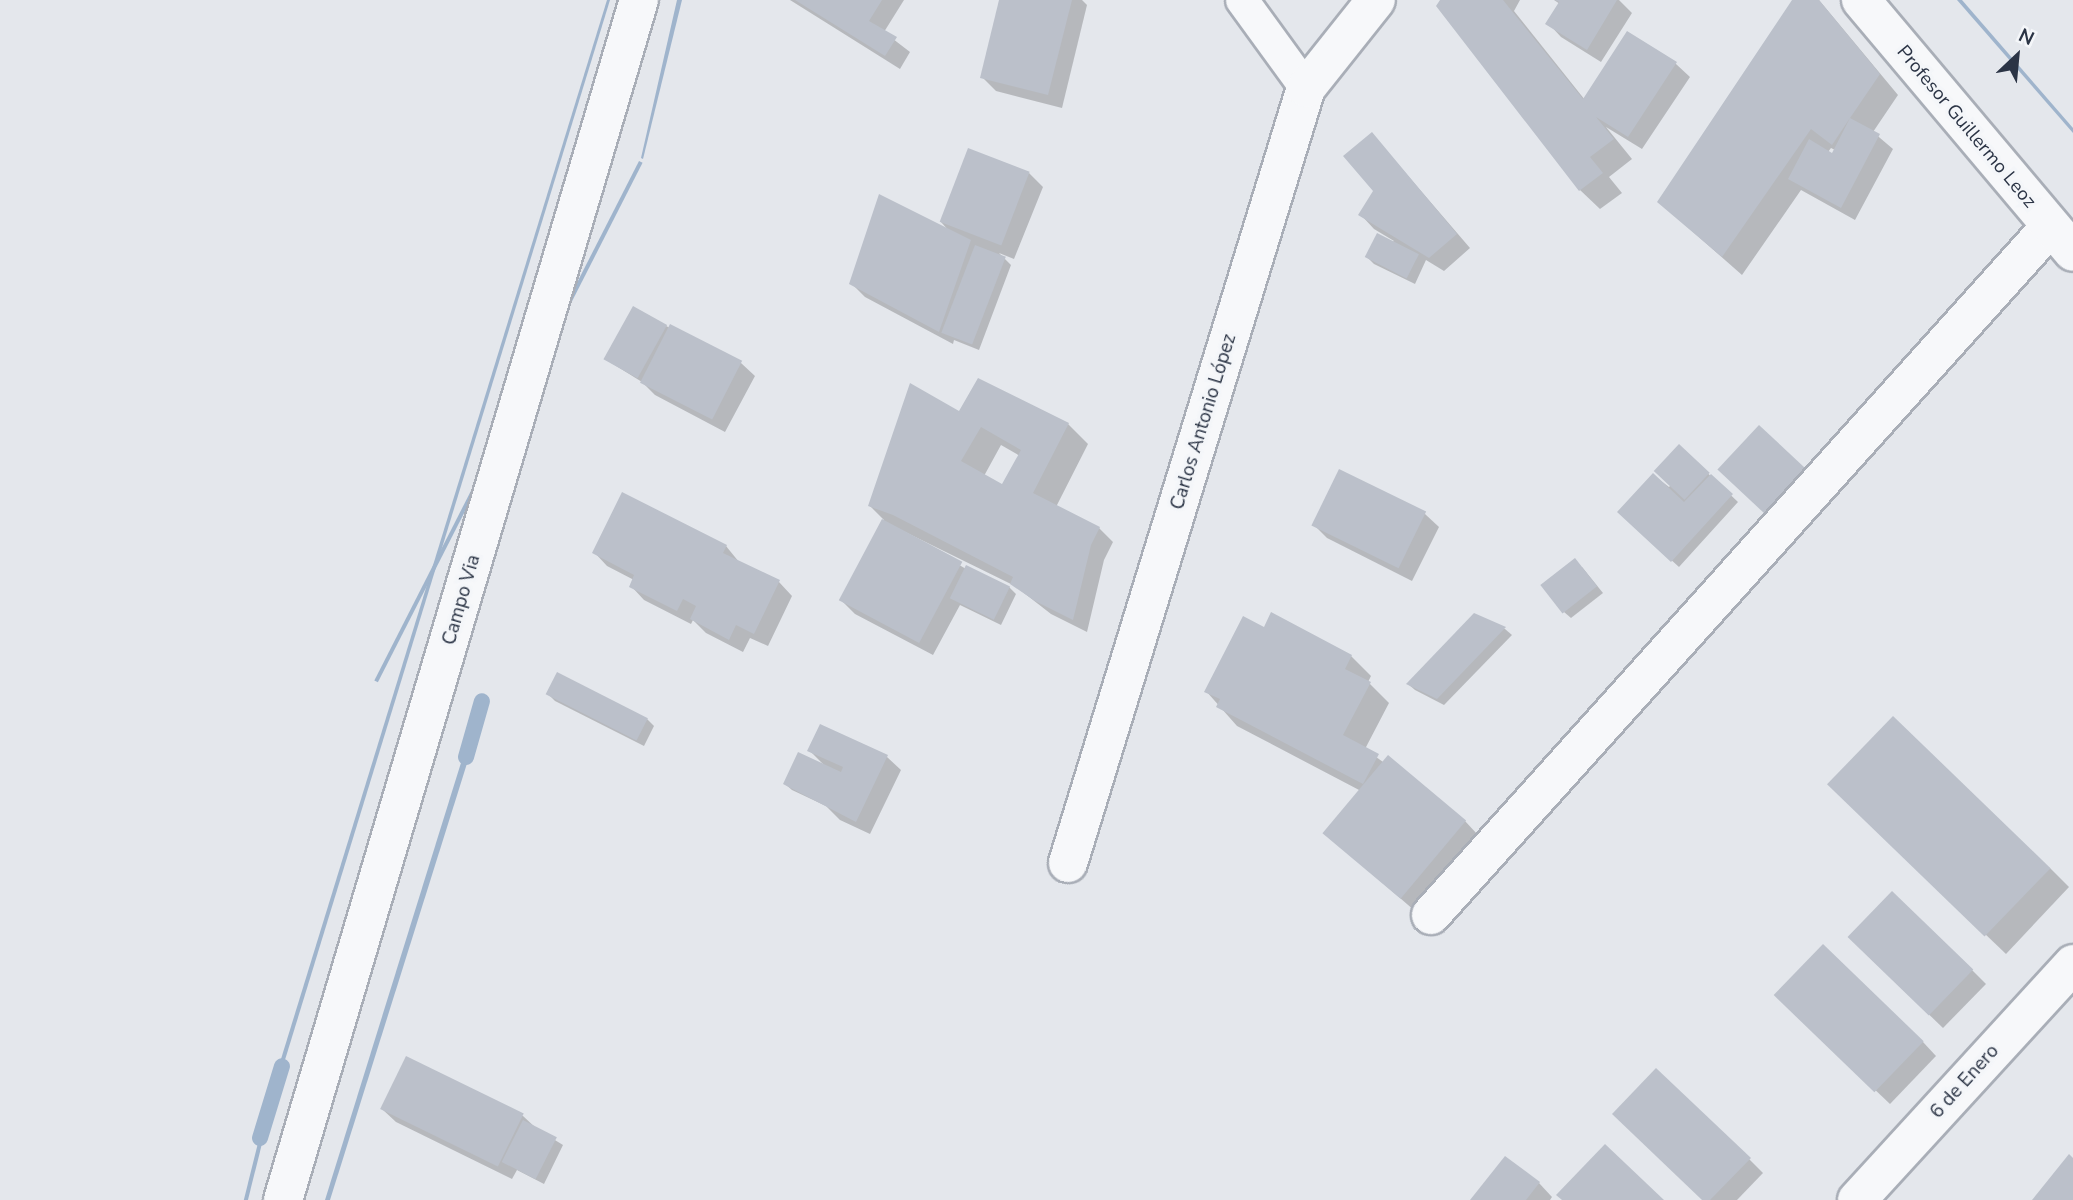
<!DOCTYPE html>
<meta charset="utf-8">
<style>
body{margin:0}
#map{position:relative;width:2073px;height:1200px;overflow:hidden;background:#e4e7ec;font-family:"Nunito Sans",sans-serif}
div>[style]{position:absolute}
.water>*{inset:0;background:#9fb4cc;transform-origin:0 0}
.shadow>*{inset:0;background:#0003}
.stream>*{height:16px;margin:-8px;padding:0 8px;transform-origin:8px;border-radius:8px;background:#9fb4cc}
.building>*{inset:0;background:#bbc0ca;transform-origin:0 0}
.roads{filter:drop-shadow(2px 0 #a9aeb7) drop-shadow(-2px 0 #a9aeb7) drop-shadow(0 2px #a9aeb7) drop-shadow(0 -2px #a9aeb7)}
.service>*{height:32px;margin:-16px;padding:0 16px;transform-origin:16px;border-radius:16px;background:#f7f8fa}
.minor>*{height:38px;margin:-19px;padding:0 19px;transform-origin:19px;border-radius:19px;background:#f7f8fa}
.tertiary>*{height:38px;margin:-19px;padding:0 19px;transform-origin:19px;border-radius:19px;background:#f7f8fa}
span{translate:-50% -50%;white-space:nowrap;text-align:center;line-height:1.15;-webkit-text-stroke:7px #f4f6f9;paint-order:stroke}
.street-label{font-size:19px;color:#2b3445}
.north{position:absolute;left:1982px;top:21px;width:70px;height:70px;-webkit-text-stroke:5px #f4f6f9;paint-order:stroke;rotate:26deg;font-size:19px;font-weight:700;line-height:28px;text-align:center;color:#2b3445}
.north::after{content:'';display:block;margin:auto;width:24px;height:32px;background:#2b3445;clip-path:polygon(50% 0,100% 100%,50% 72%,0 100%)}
</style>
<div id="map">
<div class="water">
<i style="clip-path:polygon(607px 0,610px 0,277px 1086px,273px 1085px)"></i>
<i style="clip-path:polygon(677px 0,682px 0,643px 159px,641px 158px)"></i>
<i style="clip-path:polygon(1957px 0,1962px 0,2073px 128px,2073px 133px)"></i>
<i style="left:639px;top:161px;width:4px;height:583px;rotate:27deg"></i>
<i style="clip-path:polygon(469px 737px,475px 738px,330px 1200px,325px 1200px)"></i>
<i style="left:264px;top:1119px;width:4px;height:85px;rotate:14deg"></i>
</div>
<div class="shadow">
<i style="clip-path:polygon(790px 0,904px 0,884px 32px,910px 52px,900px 69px)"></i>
<i style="clip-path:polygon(1001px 0,1082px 0,1087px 5px,1062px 108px,996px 91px,982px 77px)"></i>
<i style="clip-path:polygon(1442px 0,1520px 0,1514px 11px,1585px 100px,1628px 33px,1676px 64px,1690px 77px,1642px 149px,1606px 127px,1632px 159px,1609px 177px,1622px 193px,1600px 209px,1580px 190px)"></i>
<i style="clip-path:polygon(1554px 0,1619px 0,1632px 13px,1601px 62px,1561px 37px,1548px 23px,1560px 4px)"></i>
<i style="clip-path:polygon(evenodd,1794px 0,1819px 0,1898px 95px,1873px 132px,1893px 149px,1855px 220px,1801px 190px,1742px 275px,1659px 202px,1794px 0,1831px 148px,1835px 150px,1833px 155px,1828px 152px,1831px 148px)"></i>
<i style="clip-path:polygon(1372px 134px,1470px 248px,1444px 271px,1426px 260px,1415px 284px,1374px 264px,1367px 257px,1394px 241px,1374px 229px,1361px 215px,1375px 191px)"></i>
<i style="clip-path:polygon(1029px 173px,1043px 187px,1014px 259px,999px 253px,1011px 265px,979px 350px,954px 340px,953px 344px,865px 297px,851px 283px,949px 231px,941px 222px)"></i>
<i style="clip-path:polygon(666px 326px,741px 363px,755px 376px,725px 432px,655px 395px,642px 382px,605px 359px)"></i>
<i style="clip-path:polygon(evenodd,960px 414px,1068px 424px,1088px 444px,1056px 507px,1099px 528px,1113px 542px,1104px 560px,1087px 632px,1051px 614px,1015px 586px,901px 530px,966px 569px,1009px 587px,1016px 594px,1001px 625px,960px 605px,933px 655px,855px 614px,841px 600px,884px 520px,870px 506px,960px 414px,1001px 445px,1020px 456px,1003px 486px,984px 476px,1001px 445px)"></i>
<i style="clip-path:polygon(1679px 446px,1738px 502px,1679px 567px,1626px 519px,1653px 475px,1669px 487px,1671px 485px)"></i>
<i style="clip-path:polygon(1425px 514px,1439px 527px,1412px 581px,1327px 538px,1313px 524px)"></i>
<i style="clip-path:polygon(726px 546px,739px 562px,779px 582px,792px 596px,768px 646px,750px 638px,743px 652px,706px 633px,693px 620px,691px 624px,644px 600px,631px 586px,634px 580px,607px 566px,594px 552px)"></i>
<i style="clip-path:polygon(1582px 567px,1603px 593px,1571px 618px,1564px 612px)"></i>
<i style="clip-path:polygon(1475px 615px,1505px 629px,1512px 635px,1444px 705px,1415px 690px,1408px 684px)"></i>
<i style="clip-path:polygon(1265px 629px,1351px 656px,1371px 676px,1368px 682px,1389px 703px,1365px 749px,1465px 821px,1478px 835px,1415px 911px,1325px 833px,1361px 791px,1237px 726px,1206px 691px)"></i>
<i style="clip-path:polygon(548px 694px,647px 719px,654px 726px,644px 746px,555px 701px)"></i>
<i style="clip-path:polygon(809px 750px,887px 757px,901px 770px,870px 834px,840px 820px,826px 806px,792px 790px,785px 784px,825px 766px)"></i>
<i style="clip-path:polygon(1849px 804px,2050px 868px,2069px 887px,2006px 954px)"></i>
<i style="clip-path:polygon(1864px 952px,1972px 970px,1986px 984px,1943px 1028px)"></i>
<i style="clip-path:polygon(1790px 1009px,1923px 1042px,1936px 1056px,1890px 1104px)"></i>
<i style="clip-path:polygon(382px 1109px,523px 1116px,537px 1129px,563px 1145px,544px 1184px,517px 1170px,512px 1179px,396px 1122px)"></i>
<i style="clip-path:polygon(1749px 1159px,1763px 1173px,1737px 1200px,1704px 1200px)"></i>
<i style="clip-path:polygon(1539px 1183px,1552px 1197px,1550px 1200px,1473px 1200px)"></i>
</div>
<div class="stream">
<i style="left:466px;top:757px;width:58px;rotate:-74.1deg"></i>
<i style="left:260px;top:1138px;width:75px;rotate:-73deg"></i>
</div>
<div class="building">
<i style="clip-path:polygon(795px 0,882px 0,869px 21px,897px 37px,885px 56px)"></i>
<i style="clip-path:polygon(999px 0,1072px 0,1048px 95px,980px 78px)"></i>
<i style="clip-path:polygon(1440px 0,1503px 0,1583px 99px,1627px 31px,1677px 62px,1628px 137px,1596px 117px,1614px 139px,1590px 157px,1603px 173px,1579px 191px,1436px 6px)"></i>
<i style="clip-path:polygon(1555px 0,1617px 0,1587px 50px,1545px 24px,1559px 2px)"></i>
<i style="clip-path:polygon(1792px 0,1819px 0,1880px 74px,1850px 118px,1880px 134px,1841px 208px,1788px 179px,1809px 139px,1832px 153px,1850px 118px,1832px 145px,1811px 129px,1722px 257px,1657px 202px)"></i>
<i style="clip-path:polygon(1372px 132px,1457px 234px,1429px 258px,1358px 215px,1373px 191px,1343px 156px)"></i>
<i style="left:968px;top:148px;width:66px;height:79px;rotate:21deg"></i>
<i style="clip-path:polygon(879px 194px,971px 240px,939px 332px,849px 284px)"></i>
<i style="left:1377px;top:233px;width:47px;height:27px;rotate:27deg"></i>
<i style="left:975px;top:245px;width:33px;height:94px;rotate:21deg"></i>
<i style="left:633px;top:306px;width:39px;height:61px;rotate:29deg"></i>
<i style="left:670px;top:324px;width:81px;height:66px;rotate:27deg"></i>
<i style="clip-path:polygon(evenodd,978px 378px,1069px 423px,1033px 493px,1100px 527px,1091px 545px,1073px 620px,1035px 601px,1010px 584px,1013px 577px,893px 515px,868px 506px,910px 383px,959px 411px,978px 378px,981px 427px,1021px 450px,1002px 484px,961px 461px,981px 427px)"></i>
<i style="left:1759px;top:425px;width:71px;height:61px;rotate:43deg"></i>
<i style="left:1679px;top:444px;width:42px;height:37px;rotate:43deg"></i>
<i style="left:1339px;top:469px;width:97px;height:63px;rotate:26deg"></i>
<i style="clip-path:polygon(1653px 473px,1684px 502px,1711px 474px,1733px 494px,1671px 562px,1617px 512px)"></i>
<i style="clip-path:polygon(622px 492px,727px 545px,723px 553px,780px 580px,754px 634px,736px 625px,729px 640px,690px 619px,696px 606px,683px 599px,677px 611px,629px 587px,634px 575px,592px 553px)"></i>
<i style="left:882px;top:519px;width:91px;height:92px;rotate:28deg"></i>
<i style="left:1575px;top:558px;width:36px;height:44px;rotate:52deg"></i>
<i style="left:966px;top:565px;width:49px;height:37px;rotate:26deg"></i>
<i style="clip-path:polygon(1271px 612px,1352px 655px,1345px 669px,1371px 682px,1343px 735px,1379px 754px,1363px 784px,1216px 707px,1220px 699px,1204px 692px,1243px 616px,1264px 627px)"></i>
<i style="clip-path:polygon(1474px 613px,1506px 627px,1437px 699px,1406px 684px)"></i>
<i style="left:557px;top:672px;width:102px;height:25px;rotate:27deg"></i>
<i style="left:1893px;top:716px;width:219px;height:95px;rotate:44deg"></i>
<i style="clip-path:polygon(820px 724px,888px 755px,856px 822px,783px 784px,798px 752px,841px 772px,843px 767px,807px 751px)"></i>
<i style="left:1388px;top:755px;width:102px;height:102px;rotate:40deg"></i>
<i style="left:1892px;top:891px;width:113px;height:64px;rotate:44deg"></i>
<i style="left:1823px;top:944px;width:140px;height:71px;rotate:44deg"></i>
<i style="left:406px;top:1056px;width:131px;height:59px;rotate:26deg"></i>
<i style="clip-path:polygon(1656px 1068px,1751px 1158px,1710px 1200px,1702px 1200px,1612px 1114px)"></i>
<i style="left:523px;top:1120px;width:38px;height:47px;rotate:27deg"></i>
<i style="clip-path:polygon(1605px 1144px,1664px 1200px,1562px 1200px,1556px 1195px)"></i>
<i style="clip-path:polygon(2069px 1154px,2073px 1158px,2073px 1200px,2032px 1200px)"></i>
<i style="clip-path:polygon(1505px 1156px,1540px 1182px,1526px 1200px,1470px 1200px)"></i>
</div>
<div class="roads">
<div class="service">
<i style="left:1242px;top:0;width:109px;rotate:54deg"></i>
</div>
<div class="minor">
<i style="left:1068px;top:863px;width:811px;rotate:-72.93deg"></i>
<i style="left:1306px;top:88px;width:112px;rotate:-51.5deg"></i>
<i style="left:1431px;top:915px;width:925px;rotate:-48.02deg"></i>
<i style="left:1857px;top:1200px;width:320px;rotate:-47.5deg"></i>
</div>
<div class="tertiary">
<i style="left:1861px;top:0;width:329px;rotate:49.9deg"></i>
<i style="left:283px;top:1200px;width:1252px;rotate:-73.48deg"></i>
</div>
</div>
<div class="street-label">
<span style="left:1966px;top:127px;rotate:50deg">Profesor Guillermo Leoz</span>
<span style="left:1204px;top:422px;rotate:-73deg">Carlos Antonio López</span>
<span style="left:462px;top:600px;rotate:-74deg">Campo Via</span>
<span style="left:1965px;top:1082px;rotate:-48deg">6 de Enero</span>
</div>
<div class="north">N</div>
</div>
